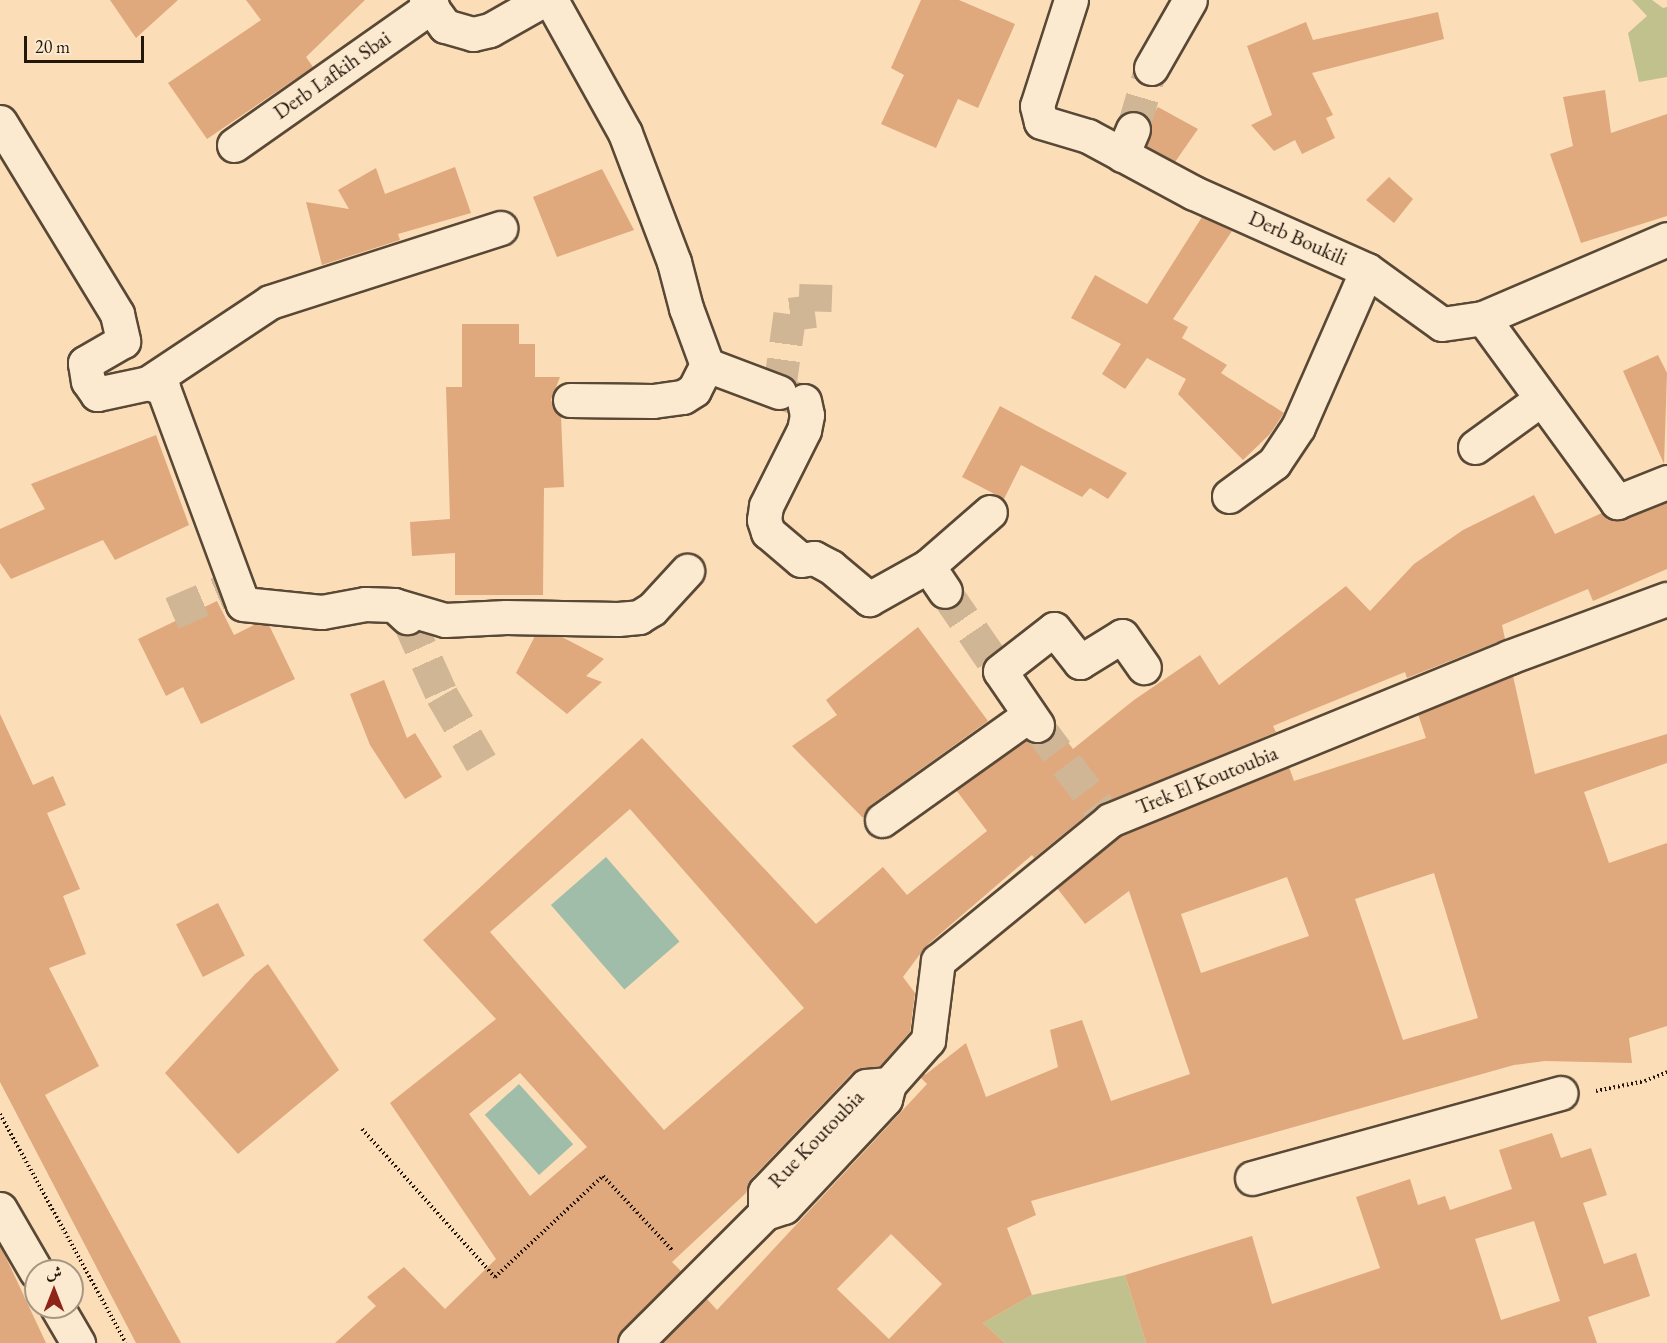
<!DOCTYPE html>
<meta charset="utf-8">
<style>
body{margin:0}
#map{position:relative;width:1667px;height:1343px;overflow:hidden;background:#fbdeb7;font-family:"EB Garamond",Amiri,serif}
div>[style]{position:absolute}
.green>*{inset:0;background:#c1c18d}
.water>*{inset:0;background:#a0bda9;transform-origin:0 0}
.building>*{inset:0;background:#dfa87d;transform-origin:0 0}
.minor-tunnel>*{height:33px;margin-top:-16.5px;transform-origin:0;background:repeating-linear-gradient(90deg,#d0b695 0 33px,transparent 0 49px)}
.path>*{height:4px;margin-top:-2px;transform-origin:0;background:repeating-linear-gradient(90deg,#23160b 0 1.5px,transparent 0 4.5px)}
.roads{filter:drop-shadow(2px 0 #594836) drop-shadow(-2px 0 #594836) drop-shadow(0 2px #594836) drop-shadow(0 -2px #594836)}
.minor>*{height:33px;margin:-16.5px;padding:0 16.5px;transform-origin:16.5px;border-radius:16.5px;background:#fcead0}
span{translate:-50% -50%;white-space:nowrap;text-align:center;line-height:1.15;-webkit-text-stroke:6px #fcead0;paint-order:stroke}
.street-label{font-size:21px;color:#23160b}
.north{position:absolute;left:24px;top:1259px;width:60px;height:60px;box-sizing:border-box;background:#fcead0;border:2px solid #a59581;border-radius:50%;rotate:0deg;font-size:16px;font-weight:700;line-height:24px;text-align:center;color:#23160b}
.north::after{content:'';display:block;margin:auto;width:21px;height:27px;background:#8f2418;clip-path:polygon(50% 0,100% 100%,50% 72%,0 100%)}
.scale{position:absolute;left:24px;top:36px;width:120px;height:27px;box-sizing:border-box;border:3px solid #23160b;border-top:0;padding-left:8px;font-size:18px;line-height:21px;white-space:nowrap;color:#23160b;-webkit-text-stroke:4px #fcead0;paint-order:stroke}
</style>
<div id="map">
<div class="green">
<i style="clip-path:polygon(1632px 0,1652px 0,1663px 8px,1667px 7px,1667px 77px,1639px 82px,1628px 33px,1647px 16px)"></i>
<i style="clip-path:polygon(1125px 1275px,1146px 1343px,1005px 1343px,983px 1323px,1032px 1295px)"></i>
</div>
<div class="water">
<i style="left:606px;top:857px;width:112px;height:73px;rotate:49deg"></i>
<i style="left:519px;top:1084px;width:81px;height:46px;rotate:48deg"></i>
</div>
<div class="building">
<i style="clip-path:polygon(110px 0,178px 0,136px 38px)"></i>
<i style="clip-path:polygon(246px 0,365px 0,306px 57px,313px 67px,207px 139px,168px 83px,261px 20px)"></i>
<i style="clip-path:polygon(921px 0,959px 0,1015px 24px,978px 108px,958px 99px,936px 148px,881px 124px,904px 75px,891px 68px)"></i>
<i style="clip-path:polygon(1438px 12px,1444px 39px,1312px 73px,1333px 115px,1326px 118px,1335px 138px,1302px 154px,1295px 140px,1274px 151px,1251px 125px,1272px 115px,1247px 46px,1306px 22px,1313px 40px)"></i>
<i style="clip-path:polygon(1605px 90px,1611px 133px,1667px 114px,1667px 216px,1581px 243px,1550px 154px,1573px 146px,1563px 97px)"></i>
<i style="clip-path:polygon(1158px 107px,1198px 129px,1175px 162px,1146px 146px,1152px 127px,1149px 120px)"></i>
<i style="clip-path:polygon(455px 167px,471px 213px,398px 234px,400px 240px,322px 265px,306px 202px,349px 209px,338px 190px,376px 168px,385px 194px)"></i>
<i style="clip-path:polygon(602px 169px,634px 230px,557px 257px,533px 197px)"></i>
<i style="clip-path:polygon(1389px 177px,1413px 199px,1394px 223px,1366px 200px)"></i>
<i style="clip-path:polygon(1202px 217px,1232px 231px,1173px 319px,1188px 327px,1182px 338px,1227px 365px,1221px 373px,1284px 413px,1270px 434px,1243px 460px,1178px 394px,1186px 379px,1147px 358px,1125px 389px,1102px 374px,1121px 344px,1071px 318px,1095px 275px,1147px 304px)"></i>
<i style="clip-path:polygon(462px 324px,519px 324px,519px 344px,535px 344px,535px 377px,560px 377px,551px 400px,561px 416px,564px 487px,544px 488px,543px 595px,455px 595px,455px 553px,412px 556px,410px 522px,450px 519px,446px 387px,462px 387px)"></i>
<i style="clip-path:polygon(1658px 355px,1667px 373px,1664px 464px,1623px 371px)"></i>
<i style="clip-path:polygon(1000px 406px,1039px 427px,1127px 473px,1108px 499px,1090px 488px,1082px 497px,1021px 465px,1004px 499px,962px 477px)"></i>
<i style="clip-path:polygon(156px 435px,189px 525px,115px 560px,103px 540px,11px 579px,0 563px,0 529px,45px 509px,31px 484px)"></i>
<i style="clip-path:polygon(evenodd,1534px 495px,1555px 534px,1602px 513px,1608px 519px,1623px 520px,1667px 502px,1667px 569px,1593px 601px,1588px 589px,1502px 625px,1505px 639px,1407px 678px,1405px 672px,1314px 709px,1273px 726px,1276px 732px,1098px 806px,1034px 858px,1032px 855px,926px 946px,903px 977px,915px 993px,910px 1032px,880px 1066px,852px 1073px,751px 1179px,746px 1193px,672px 1262px,681px 1271px,622px 1330px,617px 1343px,335px 1343px,376px 1306px,367px 1297px,404px 1267px,445px 1309px,496px 1259px,390px 1103px,496px 1019px,423px 940px,642px 738px,816px 924px,883px 867px,907px 895px,987px 831px,956px 790px,1026px 740px,1038px 744px,1047px 741px,1055px 725px,1073px 749px,1134px 700px,1200px 655px,1219px 685px,1346px 586px,1370px 611px,1414px 564px,1463px 530px,1534px 495px,630px 809px,804px 1008px,664px 1130px,490px 932px,630px 809px,1534px 495px,520px 1073px,587px 1147px,530px 1196px,469px 1114px,520px 1073px)"></i>
<i style="clip-path:polygon(217px 601px,234px 635px,256px 624px,269px 625px,295px 679px,201px 724px,183px 687px,166px 696px,138px 639px)"></i>
<i style="clip-path:polygon(918px 627px,988px 721px,871px 805px,863px 818px,792px 746px,837px 715px,826px 700px)"></i>
<i style="clip-path:polygon(535px 636px,562px 637px,604px 659px,586px 676px,602px 682px,567px 714px,516px 673px)"></i>
<i style="clip-path:polygon(evenodd,1513px 676px,1535px 774px,1667px 734px,1667px 763px,1584px 792px,1609px 863px,1667px 843px,1667px 1026px,1629px 1038px,1632px 1063px,1545px 1061px,1514px 1065px,1031px 1201px,1036px 1215px,1007px 1228px,1032px 1295px,983px 1323px,1005px 1343px,662px 1343px,706px 1298px,717px 1310px,927px 1084px,920px 1077px,925px 1072px,925px 1075px,966px 1043px,986px 1097px,1058px 1067px,1050px 1030px,1082px 1020px,1111px 1101px,1190px 1074px,1129px 891px,1085px 924px,1057px 888px,1120px 836px,1289px 767px,1294px 781px,1426px 738px,1418px 714px,1513px 676px,1434px 873px,1478px 1018px,1403px 1040px,1355px 899px,1434px 873px,1513px 676px,1287px 877px,1309px 936px,1201px 973px,1181px 914px,1287px 877px,1513px 676px,891px 1234px,942px 1284px,889px 1339px,837px 1289px,891px 1234px)"></i>
<i style="clip-path:polygon(384px 680px,407px 738px,415px 733px,442px 777px,405px 799px,370px 745px,350px 694px)"></i>
<i style="clip-path:polygon(0 714px,33px 785px,53px 776px,66px 805px,47px 813px,80px 889px,63px 896px,86px 954px,49px 968px,99px 1066px,45px 1095px,181px 1343px,136px 1343px,0 1082px)"></i>
<i style="left:218px;top:903px;width:59px;height:47px;rotate:63deg"></i>
<i style="clip-path:polygon(268px 964px,339px 1070px,238px 1154px,165px 1073px,255px 974px)"></i>
<i style="clip-path:polygon(evenodd,1552px 1133px,1561px 1158px,1591px 1148px,1607px 1195px,1583px 1203px,1604px 1264px,1636px 1253px,1650px 1296px,1588px 1317px,1597px 1343px,1146px 1343px,1125px 1275px,1252px 1236px,1272px 1304px,1380px 1268px,1356px 1197px,1410px 1179px,1418px 1205px,1445px 1196px,1450px 1210px,1512px 1189px,1499px 1150px,1552px 1133px,1534px 1221px,1560px 1301px,1501px 1320px,1475px 1239px,1534px 1221px)"></i>
<i style="clip-path:polygon(0 1246px,2px 1249px,46px 1343px,0 1343px)"></i>
</div>
<div class="minor-tunnel">
<i style="left:1133px;top:129px;width:64px;rotate:-73.6deg"></i>
<i style="left:804px;top:401px;width:27px;rotate:-160deg"></i>
<i style="left:779px;top:392px;width:79px;rotate:-82deg"></i>
<i style="left:790px;top:314px;width:25px;rotate:-7deg"></i>
<i style="left:815px;top:311px;width:27px;rotate:-88deg"></i>
<i style="left:945px;top:591px;width:97px;rotate:55.5deg"></i>
<i style="left:172px;top:613px;width:71px;rotate:-23.3deg"></i>
<i style="left:407px;top:617px;width:85px;rotate:65.8deg"></i>
<i style="left:442px;top:695px;width:78px;rotate:59.8deg"></i>
<i style="left:1037px;top:725px;width:103px;rotate:52.9deg"></i>
</div>
<div class="path">
<i style="left:1596px;top:1091px;width:50px;rotate:-11.5deg"></i>
<i style="left:1645px;top:1081px;width:24px;rotate:-22deg"></i>
<i style="left:0;top:1114px;width:261px;rotate:61.2deg"></i>
<i style="left:362px;top:1129px;width:199px;rotate:48.1deg"></i>
<i style="left:495px;top:1277px;width:148px;rotate:-43.1deg"></i>
<i style="left:603px;top:1176px;width:103px;rotate:47deg"></i>
</div>
<div class="roads">
<div class="minor">
<i style="left:426px;top:0;width:32px;rotate:54deg"></i>
<i style="left:445px;top:26px;width:29px;rotate:16deg"></i>
<i style="left:473px;top:34px;width:17px;rotate:-13deg"></i>
<i style="left:490px;top:30px;width:61px;rotate:-29.5deg"></i>
<i style="left:551px;top:0;width:152px;rotate:60.9deg"></i>
<i style="left:625px;top:133px;width:138px;rotate:69.2deg"></i>
<i style="left:674px;top:262px;width:48px;rotate:75.4deg"></i>
<i style="left:686px;top:308px;width:61px;rotate:69.8deg"></i>
<i style="left:707px;top:365px;width:77px;rotate:20.6deg"></i>
<i style="left:1071px;top:0;width:111px;rotate:107.8deg"></i>
<i style="left:1037px;top:106px;width:16px;rotate:76deg"></i>
<i style="left:1041px;top:122px;width:49px;rotate:16.6deg"></i>
<i style="left:1088px;top:136px;width:120px;rotate:28.3deg"></i>
<i style="left:1194px;top:193px;width:189px;rotate:24deg"></i>
<i style="left:1367px;top:270px;width:92px;rotate:35.8deg"></i>
<i style="left:1442px;top:324px;width:41px;rotate:-8.3deg"></i>
<i style="left:1483px;top:318px;width:200px;rotate:-23.2deg"></i>
<i style="left:1151px;top:68px;width:78px;rotate:-60.2deg"></i>
<i style="left:0;top:122px;width:225px;rotate:58.6deg"></i>
<i style="left:117px;top:314px;width:28px;rotate:77deg"></i>
<i style="left:123px;top:341px;width:44px;rotate:149.9deg"></i>
<i style="left:85px;top:363px;width:18px;rotate:81deg"></i>
<i style="left:88px;top:381px;width:16px;rotate:55deg"></i>
<i style="left:97px;top:394px;width:52px;rotate:-12.2deg"></i>
<i style="left:148px;top:383px;width:16px;rotate:18deg"></i>
<i style="left:163px;top:388px;width:230px;rotate:69.7deg"></i>
<i style="left:243px;top:604px;width:79px;rotate:5.8deg"></i>
<i style="left:322px;top:612px;width:44px;rotate:-10.5deg"></i>
<i style="left:365px;top:604px;width:29px;rotate:2deg"></i>
<i style="left:394px;top:605px;width:18px;rotate:43deg"></i>
<i style="left:234px;top:145px;width:242px;rotate:-35.1deg"></i>
<i style="left:1122px;top:155px;width:28px;rotate:-67deg"></i>
<i style="left:1483px;top:318px;width:228px;rotate:53.9deg"></i>
<i style="left:1617px;top:502px;width:54px;rotate:-21.8deg"></i>
<i style="left:148px;top:383px;width:146px;rotate:-33.6deg"></i>
<i style="left:270px;top:302px;width:242px;rotate:-17.8deg"></i>
<i style="left:570px;top:400px;width:83px;rotate:0.7deg"></i>
<i style="left:653px;top:401px;width:30px;rotate:-8deg"></i>
<i style="left:683px;top:397px;width:13px;rotate:-32deg"></i>
<i style="left:694px;top:390px;width:28px;rotate:-63deg"></i>
<i style="left:804px;top:401px;width:14px;rotate:78deg"></i>
<i style="left:807px;top:415px;width:15px;rotate:101deg"></i>
<i style="left:804px;top:430px;width:85px;rotate:116.6deg"></i>
<i style="left:766px;top:506px;width:14px;rotate:98deg"></i>
<i style="left:764px;top:520px;width:13px;rotate:72deg"></i>
<i style="left:768px;top:532px;width:43px;rotate:40.3deg"></i>
<i style="left:801px;top:560px;width:13px;rotate:-9deg"></i>
<i style="left:814px;top:558px;width:19px;rotate:28deg"></i>
<i style="left:831px;top:567px;width:50px;rotate:40.1deg"></i>
<i style="left:869px;top:599px;width:68px;rotate:-29.2deg"></i>
<i style="left:928px;top:566px;width:30px;rotate:56deg"></i>
<i style="left:1475px;top:447px;width:82px;rotate:-36deg"></i>
<i style="left:1229px;top:496px;width:56px;rotate:-36.3deg"></i>
<i style="left:1274px;top:463px;width:43px;rotate:-56.3deg"></i>
<i style="left:1298px;top:427px;width:171px;rotate:-66.3deg"></i>
<i style="left:928px;top:566px;width:82px;rotate:-41.1deg"></i>
<i style="left:394px;top:605px;width:53px;rotate:16.4deg"></i>
<i style="left:445px;top:620px;width:61px;rotate:-2.8deg"></i>
<i style="left:506px;top:617px;width:112px;rotate:1deg"></i>
<i style="left:618px;top:619px;width:21px;rotate:-5deg"></i>
<i style="left:639px;top:617px;width:15px;rotate:-32deg"></i>
<i style="left:652px;top:609px;width:52px;rotate:-47.4deg"></i>
<i style="left:1037px;top:725px;width:65px;rotate:-124.4deg"></i>
<i style="left:1000px;top:671px;width:68px;rotate:-37.9deg"></i>
<i style="left:1054px;top:629px;width:42px;rotate:51.8deg"></i>
<i style="left:1080px;top:662px;width:49px;rotate:-31.8deg"></i>
<i style="left:1122px;top:636px;width:38px;rotate:55deg"></i>
<i style="left:882px;top:820px;width:181px;rotate:-35.5deg"></i>
<i style="left:1252px;top:1178px;width:320px;rotate:-15.4deg"></i>
<i style="left:0;top:1209px;width:72px;rotate:59.9deg"></i>
<i style="left:765px;top:1213px;width:21px;rotate:-90deg"></i>
<i style="left:765px;top:1192px;width:146px;rotate:-46.4deg"></i>
<i style="left:866px;top:1086px;width:23px;rotate:-5deg"></i>
<i style="left:57px;top:1307px;width:42px;rotate:59.7deg"></i>
<i style="left:635px;top:1343px;width:184px;rotate:-45deg"></i>
<i style="left:765px;top:1213px;width:20px;rotate:-18deg"></i>
<i style="left:784px;top:1207px;width:148px;rotate:-46.9deg"></i>
<i style="left:885px;top:1099px;width:16px;rotate:-75deg"></i>
<i style="left:889px;top:1084px;width:59px;rotate:-48.4deg"></i>
<i style="left:928px;top:1040px;width:80px;rotate:-82.8deg"></i>
<i style="left:938px;top:961px;width:222px;rotate:-39.3deg"></i>
<i style="left:1110px;top:820px;width:431px;rotate:-22.2deg"></i>
<i style="left:1509px;top:657px;width:168px;rotate:-20.2deg"></i>
</div>
</div>
<div class="street-label">
<span style="left:332px;top:75px;rotate:-35deg">Derb Lafkih Sbai</span>
<span style="left:1298px;top:238px;rotate:24deg">Derb Boukili</span>
<span style="left:1207px;top:780px;rotate:-22deg">Trek El Koutoubia</span>
<span style="left:816px;top:1139px;rotate:-46deg">Rue Koutoubia</span>
</div>
<div class="north">ش</div>
<div class="scale">20 m</div>
</div>
